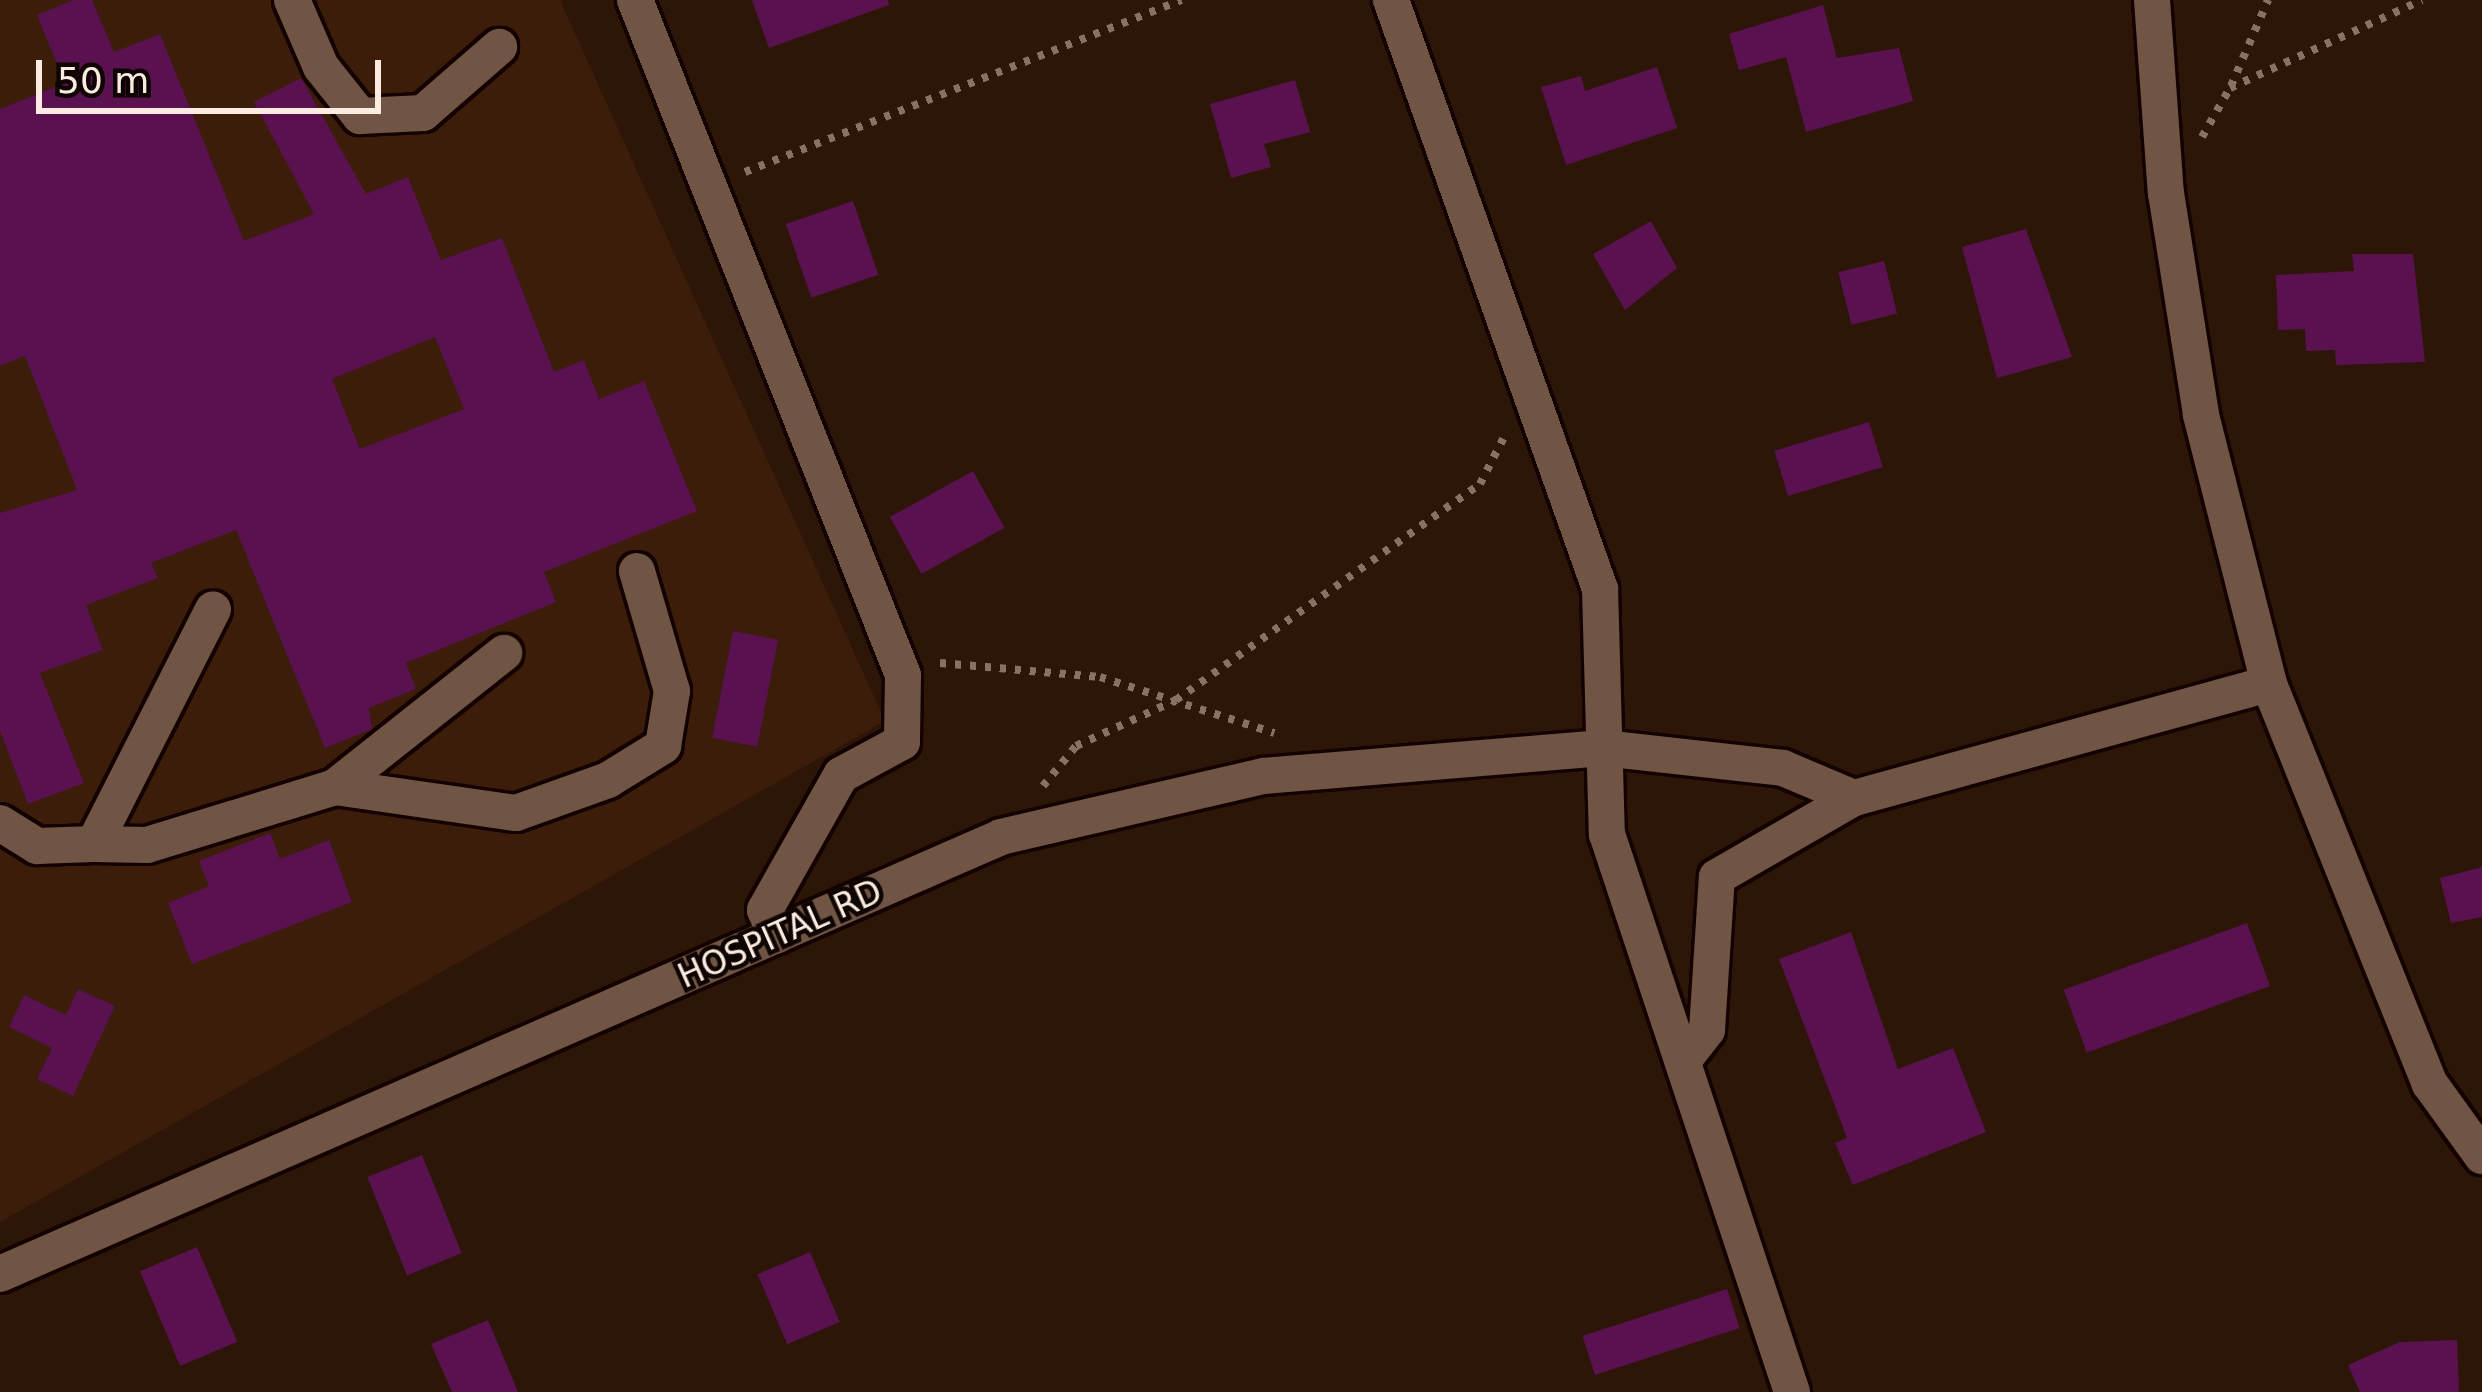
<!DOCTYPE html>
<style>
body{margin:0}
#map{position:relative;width:2482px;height:1392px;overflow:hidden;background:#2d1607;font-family:"DejaVu Sans",sans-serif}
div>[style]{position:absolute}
.built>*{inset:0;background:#3b1d09}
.building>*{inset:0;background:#59114f;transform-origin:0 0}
.path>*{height:8px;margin-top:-4px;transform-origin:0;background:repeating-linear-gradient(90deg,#877265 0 6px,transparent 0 15px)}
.roads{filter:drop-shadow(3px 0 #140200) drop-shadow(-3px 0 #140200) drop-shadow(0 3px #140200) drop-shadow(0 -3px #140200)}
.minor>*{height:36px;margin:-18px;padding:0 18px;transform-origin:18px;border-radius:18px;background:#705444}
span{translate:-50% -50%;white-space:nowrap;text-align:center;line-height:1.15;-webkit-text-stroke:9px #0e0502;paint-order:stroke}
.street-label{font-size:33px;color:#fcebe1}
.scale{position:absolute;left:36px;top:60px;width:345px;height:54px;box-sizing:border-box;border:6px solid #fcebe1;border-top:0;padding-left:15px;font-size:36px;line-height:42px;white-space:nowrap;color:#fcebe1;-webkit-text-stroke:9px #0e0502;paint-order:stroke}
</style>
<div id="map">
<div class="built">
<i style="clip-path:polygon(0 0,560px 0,885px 721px,0 1222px)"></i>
</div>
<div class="building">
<i style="clip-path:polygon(evenodd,73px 0,92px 0,114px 52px,160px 34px,244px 241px,314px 214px,254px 102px,301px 78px,366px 194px,408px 177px,441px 260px,502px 238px,554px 372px,584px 360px,599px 399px,644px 381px,697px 511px,544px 572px,556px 602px,406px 663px,416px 689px,369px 708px,372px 729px,325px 748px,236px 530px,151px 563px,158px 578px,86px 605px,103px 650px,40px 673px,84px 783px,28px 804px,0 731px,0 513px,77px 490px,25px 356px,0 366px,0 109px,65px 83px,37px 15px,73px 0,435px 337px,464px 409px,360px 449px,332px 379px,435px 337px)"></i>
<i style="clip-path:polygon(752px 0,888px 0,889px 5px,769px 48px)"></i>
<i style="clip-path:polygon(1823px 5px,1837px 58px,1899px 48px,1913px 101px,1806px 132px,1786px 57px,1739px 70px,1729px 34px)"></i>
<i style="clip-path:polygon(1657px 67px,1677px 128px,1566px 165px,1541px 87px,1581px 76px,1585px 91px)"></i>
<i style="clip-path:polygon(1295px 80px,1310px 132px,1264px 144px,1271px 167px,1231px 178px,1210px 104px)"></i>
<i style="left:853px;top:201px;width:78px;height:71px;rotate:71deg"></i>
<i style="clip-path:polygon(1651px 221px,1677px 268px,1625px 310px,1593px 254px)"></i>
<i style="clip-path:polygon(2026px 229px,2072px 357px,1997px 378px,1962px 247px)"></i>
<i style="clip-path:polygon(2352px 254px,2413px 254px,2425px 362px,2336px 365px,2335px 350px,2306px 351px,2305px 329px,2278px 330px,2276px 275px,2354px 271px)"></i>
<i style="left:1884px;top:261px;width:54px;height:47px;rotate:76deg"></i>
<i style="left:1869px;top:422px;width:47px;height:99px;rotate:73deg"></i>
<i style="left:973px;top:471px;width:65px;height:95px;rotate:61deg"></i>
<i style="left:733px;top:631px;width:46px;height:109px;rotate:11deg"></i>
<i style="clip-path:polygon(270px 833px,280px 859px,329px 840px,352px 902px,192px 964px,168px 903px,209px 886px,199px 861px)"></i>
<i style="clip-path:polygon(2482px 867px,2482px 917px,2451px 923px,2440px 878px)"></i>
<i style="left:2247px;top:923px;width:67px;height:195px;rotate:70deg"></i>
<i style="clip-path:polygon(1851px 932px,1898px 1069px,1953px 1048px,1986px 1132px,1853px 1185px,1835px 1143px,1847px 1138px,1779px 959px)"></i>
<i style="clip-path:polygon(78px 989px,115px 1006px,73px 1096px,37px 1079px,52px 1048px,9px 1027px,24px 995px,66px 1015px)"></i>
<i style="left:422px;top:1155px;width:106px;height:59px;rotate:68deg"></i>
<i style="left:197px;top:1247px;width:103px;height:62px;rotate:67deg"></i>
<i style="left:810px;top:1252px;width:76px;height:57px;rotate:67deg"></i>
<i style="left:1727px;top:1289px;width:41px;height:152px;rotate:72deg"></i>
<i style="clip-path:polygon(488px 1320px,518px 1392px,452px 1392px,431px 1344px)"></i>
<i style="clip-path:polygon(2457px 1340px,2459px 1392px,2360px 1392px,2348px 1365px,2400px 1342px)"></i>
</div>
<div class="path">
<i style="left:2231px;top:86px;width:94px;rotate:-66.7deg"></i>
<i style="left:2202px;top:137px;width:56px;rotate:-60.3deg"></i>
<i style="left:2230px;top:88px;width:211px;rotate:-24.6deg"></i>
<i style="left:745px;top:172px;width:469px;rotate:-21.5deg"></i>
<i style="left:940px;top:663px;width:161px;rotate:5deg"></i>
<i style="left:1100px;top:677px;width:183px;rotate:17.8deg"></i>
<i style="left:1043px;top:786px;width:52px;rotate:-50.5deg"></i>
<i style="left:1076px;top:746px;width:110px;rotate:-24.7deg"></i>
<i style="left:1176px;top:700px;width:373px;rotate:-35.4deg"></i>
<i style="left:1480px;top:484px;width:51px;rotate:-62.9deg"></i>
</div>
<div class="roads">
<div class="minor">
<i style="left:292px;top:0;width:73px;rotate:66.6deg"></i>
<i style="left:321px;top:67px;width:63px;rotate:51.5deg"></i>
<i style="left:360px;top:116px;width:63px;rotate:-2.7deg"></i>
<i style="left:423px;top:113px;width:101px;rotate:-41deg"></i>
<i style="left:635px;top:0;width:726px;rotate:68.35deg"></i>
<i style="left:903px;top:675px;width:67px;rotate:90.9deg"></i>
<i style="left:902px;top:742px;width:69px;rotate:151.6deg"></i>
<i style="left:841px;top:775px;width:155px;rotate:119.4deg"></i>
<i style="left:765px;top:910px;width:28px;rotate:67deg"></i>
<i style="left:1391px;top:0;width:625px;rotate:70.46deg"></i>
<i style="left:1600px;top:589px;width:245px;rotate:88.4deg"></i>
<i style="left:1607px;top:834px;width:588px;rotate:71.66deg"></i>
<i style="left:2152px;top:0;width:194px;rotate:85.9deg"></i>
<i style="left:2166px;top:193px;width:225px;rotate:81deg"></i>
<i style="left:2201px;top:415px;width:277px;rotate:75.8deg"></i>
<i style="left:2269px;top:684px;width:431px;rotate:68.1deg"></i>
<i style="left:2430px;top:1084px;width:89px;rotate:54.2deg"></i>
<i style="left:335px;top:787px;width:216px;rotate:-38.4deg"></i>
<i style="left:0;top:823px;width:44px;rotate:31.9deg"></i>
<i style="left:37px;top:846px;width:57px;rotate:-2deg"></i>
<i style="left:94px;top:844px;width:263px;rotate:-63.1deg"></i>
<i style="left:94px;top:844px;width:53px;rotate:1.1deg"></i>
<i style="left:147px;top:845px;width:197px;rotate:-17.1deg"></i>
<i style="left:335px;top:787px;width:183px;rotate:8.2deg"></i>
<i style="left:516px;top:813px;width:98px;rotate:-19.7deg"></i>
<i style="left:608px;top:780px;width:65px;rotate:-31.7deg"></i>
<i style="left:663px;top:746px;width:56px;rotate:-80.7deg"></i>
<i style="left:672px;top:691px;width:125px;rotate:-106.3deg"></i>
<i style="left:1686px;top:1057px;width:34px;rotate:-52deg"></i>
<i style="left:1707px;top:1030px;width:153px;rotate:-86.3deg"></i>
<i style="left:1717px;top:877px;width:158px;rotate:-30deg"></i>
<i style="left:1854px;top:798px;width:430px;rotate:-15.4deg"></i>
<i style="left:0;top:1274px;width:1092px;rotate:-23.58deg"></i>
<i style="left:1001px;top:837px;width:269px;rotate:-13.1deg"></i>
<i style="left:1263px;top:776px;width:341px;rotate:-4.7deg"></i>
<i style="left:1603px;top:748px;width:181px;rotate:6.3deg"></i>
<i style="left:1783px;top:768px;width:77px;rotate:22.9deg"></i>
</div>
</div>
<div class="street-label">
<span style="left:780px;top:934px;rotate:-24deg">HOSPITAL RD</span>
</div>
<div class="scale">50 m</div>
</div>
